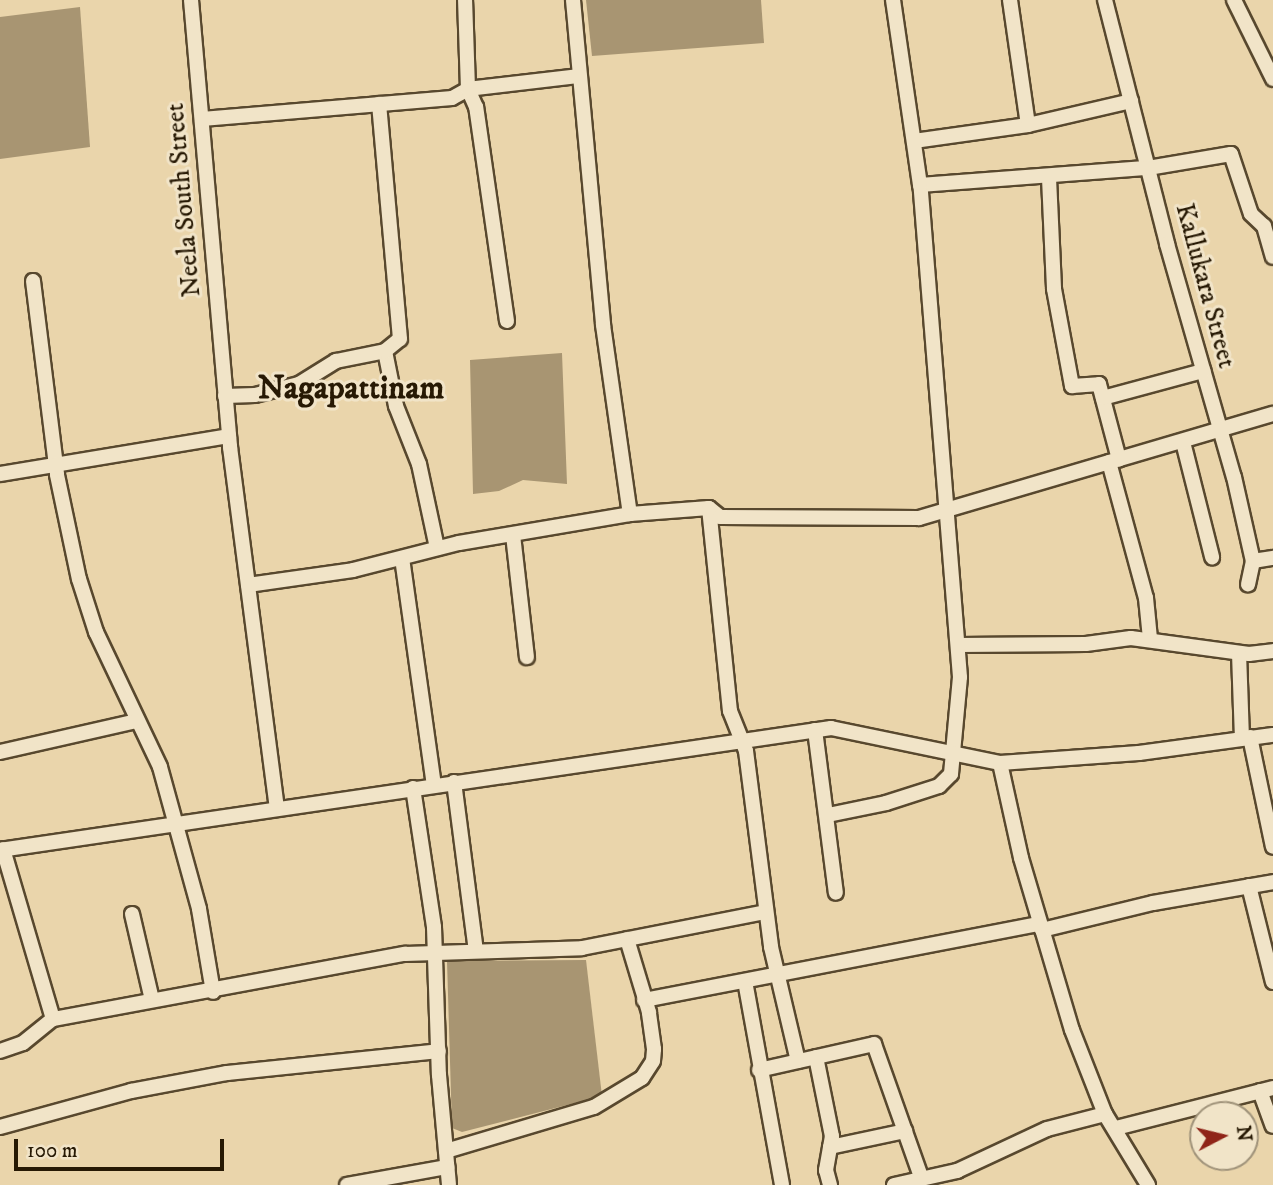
<!DOCTYPE html>
<style>
body{margin:0}
#map{position:relative;width:1273px;height:1185px;overflow:hidden;background:#ead5ab;font-family:"IM FELL DW Pica",serif}
div>[style]{position:absolute}
.water>*{inset:0;background:#a89572}
.roads{filter:drop-shadow(2px 0 #58482e) drop-shadow(-2px 0 #58482e) drop-shadow(0 2px #58482e) drop-shadow(0 -2px #58482e)}
.minor>*{height:14px;margin:-7px;padding:0 7px;transform-origin:7px;border-radius:7px;background:#f1e4c8}
span{translate:-50% -50%;white-space:nowrap;text-align:center;line-height:1.15;-webkit-text-stroke:6px #f1e4c8;paint-order:stroke}
.street-label{font-size:26px;color:#271904}
.district-label{font-size:33px;color:#271904;font-weight:700}
.north{position:absolute;left:1189px;top:1101px;width:70px;height:70px;box-sizing:border-box;background:#f1e4c8;border:2px solid #a0937a;border-radius:50%;rotate:83deg;font-size:19px;font-weight:700;line-height:28px;text-align:center;color:#271904}
.north::after{content:'';display:block;margin:auto;width:24px;height:32px;background:#8f2418;clip-path:polygon(50% 0,100% 100%,50% 72%,0 100%)}
.scale{position:absolute;left:14px;top:1139px;width:210px;height:32px;box-sizing:border-box;border:4px solid #271904;border-top:0;padding-left:9px;font-size:21px;line-height:24px;white-space:nowrap;color:#271904;-webkit-text-stroke:5px #f1e4c8;paint-order:stroke}
</style>
<div id="map">
<div class="water">
<i style="clip-path:polygon(586px 0,761px 0,764px 43px,592px 56px)"></i>
<i style="clip-path:polygon(80px 7px,90px 147px,0 159px,0 17px)"></i>
<i style="clip-path:polygon(562px 353px,567px 484px,523px 480px,499px 491px,473px 494px,470px 360px)"></i>
<i style="clip-path:polygon(586px 960px,602px 1096px,462px 1132px,452px 1128px,447px 961px)"></i>
</div>
<div class="roads">
<div class="minor">
<i style="left:191px;top:0;width:449px;rotate:85deg"></i>
<i style="left:230px;top:447px;width:363px;rotate:82.6deg"></i>
<i style="left:573px;top:0;width:326px;rotate:84.7deg"></i>
<i style="left:603px;top:325px;width:191px;rotate:81.9deg"></i>
<i style="left:1010px;top:0;width:126px;rotate:81.8deg"></i>
<i style="left:1105px;top:0;width:252px;rotate:75.7deg"></i>
<i style="left:1167px;top:244px;width:242px;rotate:74deg"></i>
<i style="left:1234px;top:477px;width:86px;rotate:77.3deg"></i>
<i style="left:1253px;top:561px;width:24px;rotate:102deg"></i>
<i style="left:1234px;top:0;width:88px;rotate:63.7deg"></i>
<i style="left:202px;top:119px;width:251px;rotate:-4.8deg"></i>
<i style="left:452px;top:98px;width:18px;rotate:-29deg"></i>
<i style="left:468px;top:89px;width:89px;rotate:-91.9deg"></i>
<i style="left:914px;top:141px;width:115px;rotate:-8deg"></i>
<i style="left:1028px;top:125px;width:106px;rotate:-13.1deg"></i>
<i style="left:1049px;top:178px;width:111px;rotate:87.4deg"></i>
<i style="left:1054px;top:289px;width:99px;rotate:79.5deg"></i>
<i style="left:1072px;top:386px;width:27px;rotate:-4deg"></i>
<i style="left:1099px;top:384px;width:78px;rotate:75.1deg"></i>
<i style="left:920px;top:185px;width:229px;rotate:-4.3deg"></i>
<i style="left:1148px;top:168px;width:84px;rotate:-9.6deg"></i>
<i style="left:1231px;top:154px;width:63px;rotate:71.6deg"></i>
<i style="left:1251px;top:214px;width:18px;rotate:43deg"></i>
<i style="left:1264px;top:226px;width:32px;rotate:74deg"></i>
<i style="left:33px;top:281px;width:195px;rotate:82.9deg"></i>
<i style="left:57px;top:475px;width:106px;rotate:78.1deg"></i>
<i style="left:79px;top:579px;width:56px;rotate:72.2deg"></i>
<i style="left:96px;top:632px;width:149px;rotate:64.6deg"></i>
<i style="left:160px;top:767px;width:147px;rotate:74.6deg"></i>
<i style="left:199px;top:909px;width:84px;rotate:80.4deg"></i>
<i style="left:507px;top:321px;width:216px;rotate:-98.2deg"></i>
<i style="left:476px;top:107px;width:20px;rotate:-114deg"></i>
<i style="left:468px;top:89px;width:112px;rotate:-6.7deg"></i>
<i style="left:385px;top:351px;width:56px;rotate:78.7deg"></i>
<i style="left:396px;top:406px;width:62px;rotate:68.4deg"></i>
<i style="left:419px;top:464px;width:86px;rotate:77.9deg"></i>
<i style="left:225px;top:396px;width:30px;rotate:-2deg"></i>
<i style="left:255px;top:395px;width:45px;rotate:-14deg"></i>
<i style="left:299px;top:384px;width:44px;rotate:-31.9deg"></i>
<i style="left:336px;top:361px;width:50px;rotate:-11.5deg"></i>
<i style="left:385px;top:351px;width:19px;rotate:-39deg"></i>
<i style="left:400px;top:339px;width:236px;rotate:-95.1deg"></i>
<i style="left:1103px;top:398px;width:104px;rotate:-15.1deg"></i>
<i style="left:1183px;top:442px;width:119px;rotate:75.8deg"></i>
<i style="left:1109px;top:462px;width:141px;rotate:74.8deg"></i>
<i style="left:1146px;top:598px;width:41px;rotate:84.4deg"></i>
<i style="left:0;top:474px;width:232px;rotate:-9.4deg"></i>
<i style="left:709px;top:508px;width:204px;rotate:84.1deg"></i>
<i style="left:730px;top:711px;width:43px;rotate:68.2deg"></i>
<i style="left:746px;top:751px;width:198px;rotate:82.7deg"></i>
<i style="left:771px;top:947px;width:117px;rotate:76.7deg"></i>
<i style="left:513px;top:535px;width:123px;rotate:83.5deg"></i>
<i style="left:402px;top:558px;width:229px;rotate:82deg"></i>
<i style="left:1253px;top:561px;width:20px;rotate:-9deg"></i>
<i style="left:248px;top:585px;width:106px;rotate:-8.1deg"></i>
<i style="left:353px;top:570px;width:109px;rotate:-14.3deg"></i>
<i style="left:459px;top:543px;width:173px;rotate:-9.6deg"></i>
<i style="left:630px;top:514px;width:79px;rotate:-4.3deg"></i>
<i style="left:709px;top:508px;width:14px;rotate:39deg"></i>
<i style="left:720px;top:517px;width:199px;rotate:0.3deg"></i>
<i style="left:919px;top:518px;width:369px;rotate:-16.4deg"></i>
<i style="left:959px;top:645px;width:127px;rotate:-0.5deg"></i>
<i style="left:1086px;top:644px;width:45px;rotate:-7.6deg"></i>
<i style="left:1131px;top:638px;width:119px;rotate:7.7deg"></i>
<i style="left:1249px;top:654px;width:24px;rotate:-7deg"></i>
<i style="left:1239px;top:653px;width:85px;rotate:88deg"></i>
<i style="left:815px;top:730px;width:164px;rotate:82.7deg"></i>
<i style="left:1250px;top:737px;width:112px;rotate:78.2deg"></i>
<i style="left:0;top:752px;width:139px;rotate:-12.8deg"></i>
<i style="left:1000px;top:763px;width:97px;rotate:77.5deg"></i>
<i style="left:1021px;top:858px;width:179px;rotate:73.5deg"></i>
<i style="left:1072px;top:1030px;width:90px;rotate:68.6deg"></i>
<i style="left:1105px;top:1114px;width:83px;rotate:58.8deg"></i>
<i style="left:454px;top:782px;width:170px;rotate:82.6deg"></i>
<i style="left:413px;top:788px;width:141px;rotate:81.4deg"></i>
<i style="left:434px;top:927px;width:148px;rotate:88.1deg"></i>
<i style="left:439px;top:1075px;width:110px;rotate:84.8deg"></i>
<i style="left:828px;top:815px;width:59px;rotate:-11.7deg"></i>
<i style="left:886px;top:803px;width:56px;rotate:-17.8deg"></i>
<i style="left:939px;top:786px;width:17px;rotate:-45deg"></i>
<i style="left:951px;top:774px;width:97px;rotate:-84.7deg"></i>
<i style="left:960px;top:677px;width:494px;rotate:-94.6deg"></i>
<i style="left:920px;top:185px;width:187px;rotate:-98.3deg"></i>
<i style="left:0;top:850px;width:840px;rotate:-8.35deg"></i>
<i style="left:831px;top:728px;width:173px;rotate:11.7deg"></i>
<i style="left:1000px;top:763px;width:139px;rotate:-4.1deg"></i>
<i style="left:1139px;top:753px;width:135px;rotate:-7.7deg"></i>
<i style="left:1249px;top:886px;width:99px;rotate:76deg"></i>
<i style="left:132px;top:914px;width:88px;rotate:76.9deg"></i>
<i style="left:1042px;top:930px;width:114px;rotate:-13.7deg"></i>
<i style="left:1153px;top:903px;width:122px;rotate:-9.9deg"></i>
<i style="left:745px;top:981px;width:207px;rotate:79.7deg"></i>
<i style="left:644px;top:1000px;width:403px;rotate:-10.9deg"></i>
<i style="left:53px;top:1019px;width:358px;rotate:-10.5deg"></i>
<i style="left:405px;top:954px;width:177px;rotate:-1.9deg"></i>
<i style="left:582px;top:948px;width:187px;rotate:-11.1deg"></i>
<i style="left:0;top:1051px;width:24px;rotate:-19deg"></i>
<i style="left:23px;top:1043px;width:38px;rotate:-39deg"></i>
<i style="left:53px;top:1019px;width:177px;rotate:-106.4deg"></i>
<i style="left:816px;top:1057px;width:81px;rotate:78.6deg"></i>
<i style="left:832px;top:1136px;width:35px;rotate:100deg"></i>
<i style="left:826px;top:1170px;width:16px;rotate:75deg"></i>
<i style="left:759px;top:1070px;width:118px;rotate:-12.7deg"></i>
<i style="left:874px;top:1044px;width:141px;rotate:70.5deg"></i>
<i style="left:1260px;top:1091px;width:37px;rotate:70deg"></i>
<i style="left:0;top:1127px;width:136px;rotate:-15.4deg"></i>
<i style="left:131px;top:1091px;width:98px;rotate:-10.6deg"></i>
<i style="left:227px;top:1073px;width:213px;rotate:-5.9deg"></i>
<i style="left:1116px;top:1128px;width:162px;rotate:-14.3deg"></i>
<i style="left:830px;top:1147px;width:77px;rotate:-12deg"></i>
<i style="left:446px;top:1151px;width:154px;rotate:-16.6deg"></i>
<i style="left:594px;top:1107px;width:56px;rotate:-31.1deg"></i>
<i style="left:642px;top:1078px;width:20px;rotate:-57deg"></i>
<i style="left:653px;top:1061px;width:12px;rotate:-85deg"></i>
<i style="left:654px;top:1049px;width:37px;rotate:-98deg"></i>
<i style="left:649px;top:1012px;width:76px;rotate:-106.8deg"></i>
<i style="left:347px;top:1185px;width:102px;rotate:-10.2deg"></i>
<i style="left:894px;top:1185px;width:65px;rotate:-12.5deg"></i>
<i style="left:957px;top:1171px;width:99px;rotate:-25deg"></i>
<i style="left:1047px;top:1129px;width:60px;rotate:-14.5deg"></i>
</div>
</div>
<div class="street-label">
<span style="left:184px;top:200px;rotate:-95deg">Neela South Street</span>
<span style="left:1205px;top:286px;rotate:75deg">Kallukara Street</span>
</div>
<div class="district-label">
<span style="left:351px;top:389px">Nagapattinam</span>
</div>
<div class="north">N</div>
<div class="scale">100 m</div>
</div>
